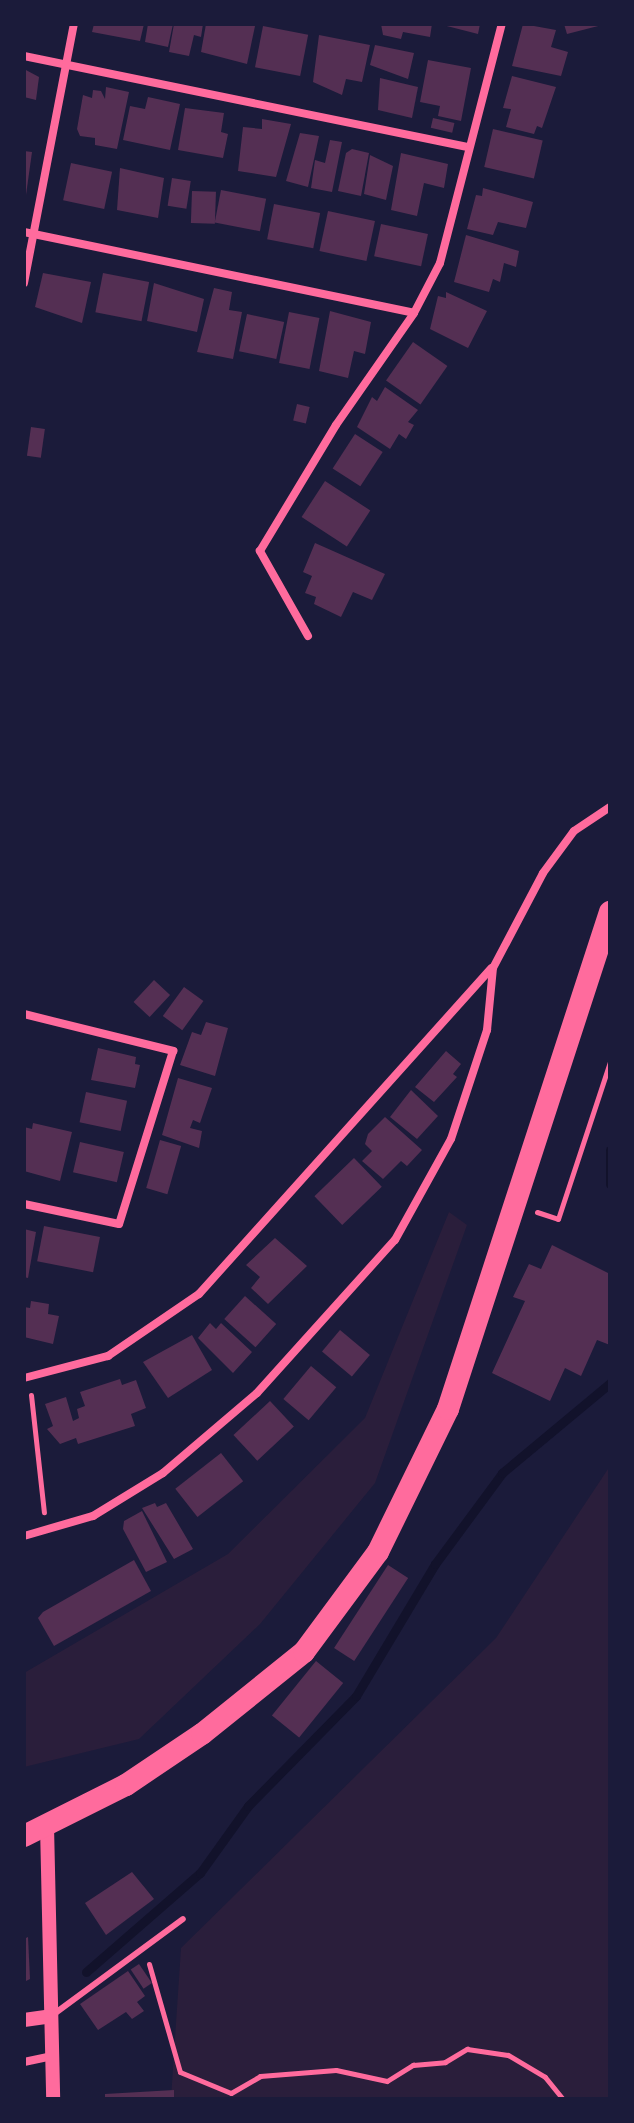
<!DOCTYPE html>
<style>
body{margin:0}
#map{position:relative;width:634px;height:2123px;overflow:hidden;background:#1b1b3a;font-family:"Varela Round",sans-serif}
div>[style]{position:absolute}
.green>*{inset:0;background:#2a1e3b}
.stream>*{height:9px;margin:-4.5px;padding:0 4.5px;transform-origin:4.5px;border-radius:4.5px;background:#12122b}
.building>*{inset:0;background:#542f53;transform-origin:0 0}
.path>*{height:5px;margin:-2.5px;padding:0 2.5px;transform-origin:2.5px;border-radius:2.5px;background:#ff6b9d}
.service>*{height:6px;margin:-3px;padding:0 3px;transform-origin:3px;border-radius:3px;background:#ff6b9d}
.minor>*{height:8px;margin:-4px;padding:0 4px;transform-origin:4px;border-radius:4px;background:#ff6b9d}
.tertiary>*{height:14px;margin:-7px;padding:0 7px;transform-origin:7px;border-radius:7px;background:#ff6b9d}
.trunk>*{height:22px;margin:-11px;padding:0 11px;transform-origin:11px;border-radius:11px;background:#ff6b9d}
span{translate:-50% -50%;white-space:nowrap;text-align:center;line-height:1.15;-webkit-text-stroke:6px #1b1b3a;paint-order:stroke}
.frame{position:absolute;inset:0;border:26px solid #1b1b3a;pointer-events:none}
</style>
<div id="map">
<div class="green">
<i style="clip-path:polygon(449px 1212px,467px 1225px,375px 1483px,260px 1624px,139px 1739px,24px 1767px,24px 1673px,228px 1554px,365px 1418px)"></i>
<i style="clip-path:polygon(610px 1466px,610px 2099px,171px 2099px,181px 1948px,496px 1638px)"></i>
</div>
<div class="stream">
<i style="left:610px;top:1150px;width:34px;rotate:90deg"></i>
<i style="left:86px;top:1972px;width:151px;rotate:-41deg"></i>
<i style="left:200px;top:1873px;width:82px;rotate:-54.4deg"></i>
<i style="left:248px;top:1806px;width:154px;rotate:-45.5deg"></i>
<i style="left:356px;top:1696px;width:154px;rotate:-59.1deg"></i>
<i style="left:435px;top:1564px;width:113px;rotate:-53.6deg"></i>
<i style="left:502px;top:1473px;width:141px;rotate:-39.8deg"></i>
</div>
<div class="building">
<i style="clip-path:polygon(94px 24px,144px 24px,140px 41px,92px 32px)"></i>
<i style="clip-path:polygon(148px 24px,173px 24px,168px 47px,145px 42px)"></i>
<i style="clip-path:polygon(174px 24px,203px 24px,201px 37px,194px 35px,189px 56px,169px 52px)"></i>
<i style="clip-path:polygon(206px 24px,255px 26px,247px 64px,201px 52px)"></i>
<i style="clip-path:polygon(381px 24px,432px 24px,430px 37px,403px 32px,401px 39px,383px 35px)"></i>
<i style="clip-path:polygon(439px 24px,480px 24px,478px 34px)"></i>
<i style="clip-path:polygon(523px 24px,556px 30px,551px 47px,568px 52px,561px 76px,512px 66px)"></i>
<i style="clip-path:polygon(564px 24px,606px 24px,567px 34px)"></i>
<i style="left:263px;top:26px;width:46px;height:42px;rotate:11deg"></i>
<i style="clip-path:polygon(319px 35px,370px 45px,362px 82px,346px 79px,342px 95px,313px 82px)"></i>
<i style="clip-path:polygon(375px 45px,414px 53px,408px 79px,370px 65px)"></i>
<i style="clip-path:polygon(428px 60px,471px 68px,461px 121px,438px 116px,440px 106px,420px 102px)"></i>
<i style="clip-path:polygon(24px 69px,39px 77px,36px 100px,24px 97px)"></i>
<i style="clip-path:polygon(512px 76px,556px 87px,542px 128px,537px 126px,534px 134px,506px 127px,511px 109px,503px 108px)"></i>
<i style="clip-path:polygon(380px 78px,418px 87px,412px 118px,378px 110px)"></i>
<i style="clip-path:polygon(106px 87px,129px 92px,117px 149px,95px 145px,95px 138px,80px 136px,77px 129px,83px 95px,92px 98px,93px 90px,101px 91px,105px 99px)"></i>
<i style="clip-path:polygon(148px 97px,180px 104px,170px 150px,123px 140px,130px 106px,145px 109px)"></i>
<i style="clip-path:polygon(185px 108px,224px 113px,221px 132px,228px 134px,223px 158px,178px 150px)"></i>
<i style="left:433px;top:118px;width:22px;height:10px;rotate:13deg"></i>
<i style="clip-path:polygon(262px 119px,291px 124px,276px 177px,238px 171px,243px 127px,262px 129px)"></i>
<i style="left:493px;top:129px;width:51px;height:39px;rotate:13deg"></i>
<i style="clip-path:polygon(300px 133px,319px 136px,308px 187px,286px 181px)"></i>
<i style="clip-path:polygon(330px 140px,342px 142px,332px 192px,311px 188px,315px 160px,325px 163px)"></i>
<i style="clip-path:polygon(352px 149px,369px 153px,361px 196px,338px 191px,346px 153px)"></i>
<i style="clip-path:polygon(24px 151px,32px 152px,26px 195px,24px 195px)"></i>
<i style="clip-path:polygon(401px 153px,448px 164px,444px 188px,424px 183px,417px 216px,391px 210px)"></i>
<i style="clip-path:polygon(370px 155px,393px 166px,386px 200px,364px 194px)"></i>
<i style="left:71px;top:163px;width:42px;height:38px;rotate:12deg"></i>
<i style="clip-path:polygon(120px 168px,164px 178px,158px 218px,117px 210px)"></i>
<i style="left:172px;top:178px;width:19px;height:28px;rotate:9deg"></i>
<i style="clip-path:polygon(483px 188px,533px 202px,526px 228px,498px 222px,493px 235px,467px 229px,476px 195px,482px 196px)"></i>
<i style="left:221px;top:190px;width:46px;height:33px;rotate:11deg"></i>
<i style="left:192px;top:191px;width:24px;height:32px;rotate:2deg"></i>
<i style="left:274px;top:204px;width:47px;height:36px;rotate:11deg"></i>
<i style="left:328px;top:211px;width:48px;height:41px;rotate:12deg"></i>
<i style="left:381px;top:224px;width:48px;height:33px;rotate:12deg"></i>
<i style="clip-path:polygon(466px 235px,519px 251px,516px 267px,504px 263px,500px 282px,493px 279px,489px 292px,454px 282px)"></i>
<i style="clip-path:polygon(43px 273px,91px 282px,82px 323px,35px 307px)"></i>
<i style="left:103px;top:273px;width:47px;height:40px;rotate:11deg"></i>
<i style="clip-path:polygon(154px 283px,204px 299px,197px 332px,147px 321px)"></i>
<i style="clip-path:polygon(214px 288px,232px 292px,229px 310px,242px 312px,233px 359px,197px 352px)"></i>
<i style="clip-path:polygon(446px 292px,487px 311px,468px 348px,430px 329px,438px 296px,446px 298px)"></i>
<i style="clip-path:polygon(330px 311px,371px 322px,365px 354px,354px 351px,348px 378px,319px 371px)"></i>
<i style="left:289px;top:312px;width:31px;height:52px;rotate:11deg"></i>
<i style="left:247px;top:314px;width:38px;height:38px;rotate:12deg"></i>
<i style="left:413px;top:342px;width:42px;height:47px;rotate:35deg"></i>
<i style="clip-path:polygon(385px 387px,418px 410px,408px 422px,414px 425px,406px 439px,399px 434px,390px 449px,357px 427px,372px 397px,377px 401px)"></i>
<i style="left:297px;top:404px;width:13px;height:17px;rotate:13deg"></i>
<i style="left:31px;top:427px;width:14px;height:29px;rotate:8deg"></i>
<i style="left:355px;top:434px;width:33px;height:41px;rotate:33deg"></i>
<i style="left:325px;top:481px;width:54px;height:43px;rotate:33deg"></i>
<i style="clip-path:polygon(315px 543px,385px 574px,372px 600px,353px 592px,341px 617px,314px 604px,316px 597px,305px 593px,312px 576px,303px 572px)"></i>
<i style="left:154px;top:980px;width:22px;height:30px;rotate:43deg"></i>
<i style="left:184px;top:987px;width:24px;height:36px;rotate:36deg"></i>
<i style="clip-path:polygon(206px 1022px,228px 1028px,215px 1076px,180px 1065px,192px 1032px,201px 1035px)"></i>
<i style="clip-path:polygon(98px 1048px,136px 1057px,135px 1064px,140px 1065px,135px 1088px,91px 1080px)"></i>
<i style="clip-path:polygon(446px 1051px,461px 1064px,453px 1074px,457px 1077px,434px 1102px,415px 1087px)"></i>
<i style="clip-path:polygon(178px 1078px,212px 1088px,200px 1123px,193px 1120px,190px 1128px,202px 1131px,199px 1148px,162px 1135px)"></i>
<i style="clip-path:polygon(411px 1090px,438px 1116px,417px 1139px,390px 1117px)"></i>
<i style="left:86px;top:1092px;width:42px;height:31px;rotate:12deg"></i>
<i style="clip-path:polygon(385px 1117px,422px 1150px,407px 1166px,401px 1161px,383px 1179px,362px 1161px,372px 1151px,365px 1144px,368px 1134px)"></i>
<i style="clip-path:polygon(33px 1123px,72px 1132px,60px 1181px,24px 1171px,24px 1127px,32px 1129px)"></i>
<i style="left:160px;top:1140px;width:22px;height:50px;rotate:16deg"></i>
<i style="left:80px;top:1142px;width:45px;height:31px;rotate:13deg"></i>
<i style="left:354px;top:1158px;width:40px;height:55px;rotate:46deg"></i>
<i style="left:44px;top:1226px;width:57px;height:36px;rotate:11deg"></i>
<i style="clip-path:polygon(24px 1229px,36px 1232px,28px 1278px,24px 1277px)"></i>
<i style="clip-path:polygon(275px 1238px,307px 1266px,268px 1304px,251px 1288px,260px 1277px,246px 1265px)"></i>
<i style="clip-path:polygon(552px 1245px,610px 1274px,610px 1345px,597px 1340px,581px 1376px,565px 1368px,550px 1401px,492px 1373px,525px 1301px,513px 1297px,529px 1264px,541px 1269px)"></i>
<i style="left:245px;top:1296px;width:42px;height:31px;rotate:42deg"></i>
<i style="clip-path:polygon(31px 1301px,49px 1304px,48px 1314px,59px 1316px,53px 1344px,24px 1337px,24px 1307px,30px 1308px)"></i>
<i style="clip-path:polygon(210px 1323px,216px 1329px,221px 1323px,252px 1352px,233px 1373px,198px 1338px)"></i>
<i style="left:340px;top:1330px;width:39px;height:28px;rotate:40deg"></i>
<i style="clip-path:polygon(192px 1335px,212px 1370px,168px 1398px,143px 1362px)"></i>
<i style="left:311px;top:1366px;width:33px;height:43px;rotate:40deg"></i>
<i style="clip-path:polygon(120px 1379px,122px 1385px,136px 1380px,146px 1408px,131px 1414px,135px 1426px,78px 1444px,76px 1438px,60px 1444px,47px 1429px,53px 1426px,45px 1404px,66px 1397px,73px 1421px,79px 1418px,77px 1409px,85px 1406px,80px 1392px)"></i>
<i style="left:270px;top:1401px;width:35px;height:50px;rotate:47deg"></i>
<i style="left:221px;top:1453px;width:36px;height:58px;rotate:52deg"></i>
<i style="clip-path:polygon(155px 1503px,157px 1507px,166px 1503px,193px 1549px,174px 1559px,142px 1508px)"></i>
<i style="clip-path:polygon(142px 1511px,167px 1562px,146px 1572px,123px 1529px,124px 1521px)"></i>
<i style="clip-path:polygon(134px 1560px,151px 1591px,54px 1646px,38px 1618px,43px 1612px)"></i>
<i style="left:388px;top:1565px;width:24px;height:99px;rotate:33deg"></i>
<i style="left:316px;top:1661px;width:35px;height:70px;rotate:39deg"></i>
<i style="clip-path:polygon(132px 1872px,154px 1899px,106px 1935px,85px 1903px)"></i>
<i style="clip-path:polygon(28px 1937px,30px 1979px,24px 1982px,24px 1939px)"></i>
<i style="left:139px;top:1964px;width:23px;height:10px;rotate:56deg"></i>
<i style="clip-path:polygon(128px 1971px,145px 1996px,137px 2002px,144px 2011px,132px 2019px,126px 2012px,98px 2030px,80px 2004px)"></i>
<i style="clip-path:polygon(174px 2090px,174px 2099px,105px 2099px,105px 2094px)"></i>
</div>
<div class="path">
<i style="left:537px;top:1212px;width:22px;rotate:18deg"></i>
<i style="left:558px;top:1219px;width:165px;rotate:-71.7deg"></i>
<i style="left:31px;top:1395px;width:118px;rotate:83.7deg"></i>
<i style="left:149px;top:1964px;width:112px;rotate:74deg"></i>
<i style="left:180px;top:2072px;width:55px;rotate:22.4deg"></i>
<i style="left:231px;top:2093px;width:34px;rotate:-30deg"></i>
<i style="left:260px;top:2076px;width:76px;rotate:-4.5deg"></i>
<i style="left:336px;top:2070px;width:52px;rotate:12.2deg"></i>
<i style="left:387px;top:2081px;width:31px;rotate:-32deg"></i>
<i style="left:413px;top:2065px;width:32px;rotate:-5deg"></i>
<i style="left:445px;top:2062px;width:26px;rotate:-31deg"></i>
<i style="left:467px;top:2049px;width:41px;rotate:8.3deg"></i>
<i style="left:508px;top:2055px;width:43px;rotate:30.7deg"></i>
<i style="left:545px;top:2077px;width:28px;rotate:51deg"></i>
</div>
<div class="service">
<i style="left:54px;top:2014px;width:160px;rotate:-36.4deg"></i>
</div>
<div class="minor">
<i style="left:24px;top:56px;width:454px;rotate:11.6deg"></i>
<i style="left:24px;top:232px;width:398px;rotate:11.7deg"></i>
<i style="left:24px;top:283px;width:264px;rotate:-79.1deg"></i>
<i style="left:308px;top:636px;width:98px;rotate:-119.5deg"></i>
<i style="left:260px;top:551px;width:147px;rotate:-58.9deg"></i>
<i style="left:336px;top:425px;width:136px;rotate:-55.1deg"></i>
<i style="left:414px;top:313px;width:56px;rotate:-62.5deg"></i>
<i style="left:440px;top:263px;width:247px;rotate:-75.5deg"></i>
<i style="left:24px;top:1014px;width:154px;rotate:13.9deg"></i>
<i style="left:173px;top:1051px;width:181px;rotate:107.3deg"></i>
<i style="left:119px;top:1224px;width:97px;rotate:-168.1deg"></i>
<i style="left:24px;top:1378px;width:87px;rotate:-14.7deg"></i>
<i style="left:108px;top:1356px;width:110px;rotate:-34.3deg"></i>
<i style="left:199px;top:1294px;width:438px;rotate:-48.1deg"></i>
<i style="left:24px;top:1536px;width:72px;rotate:-16.2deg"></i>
<i style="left:93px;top:1516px;width:82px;rotate:-31.6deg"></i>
<i style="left:163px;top:1473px;width:123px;rotate:-40.4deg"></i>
<i style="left:257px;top:1393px;width:206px;rotate:-48deg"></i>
<i style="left:395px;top:1240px;width:115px;rotate:-61deg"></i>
<i style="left:451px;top:1139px;width:115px;rotate:-71.7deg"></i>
<i style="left:487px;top:1030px;width:62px;rotate:-84.5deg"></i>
<i style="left:493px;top:968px;width:107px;rotate:-62.2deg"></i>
<i style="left:543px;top:873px;width:52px;rotate:-53.6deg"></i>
<i style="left:574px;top:831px;width:43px;rotate:-33.7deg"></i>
<i style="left:24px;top:2062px;width:29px;rotate:-12deg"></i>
</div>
<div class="tertiary">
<i style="left:47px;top:1826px;width:273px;rotate:88.7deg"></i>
<i style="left:24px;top:2020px;width:27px;rotate:-8deg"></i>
</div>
<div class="trunk">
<i style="left:24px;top:1836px;width:114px;rotate:-26.6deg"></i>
<i style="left:126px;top:1785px;width:92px;rotate:-33.9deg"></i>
<i style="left:202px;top:1734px;width:131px;rotate:-38.8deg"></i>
<i style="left:304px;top:1652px;width:124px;rotate:-53.5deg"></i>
<i style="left:378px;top:1552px;width:159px;rotate:-63.9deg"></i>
<i style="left:448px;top:1409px;width:523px;rotate:-71.95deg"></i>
</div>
<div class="frame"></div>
</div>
